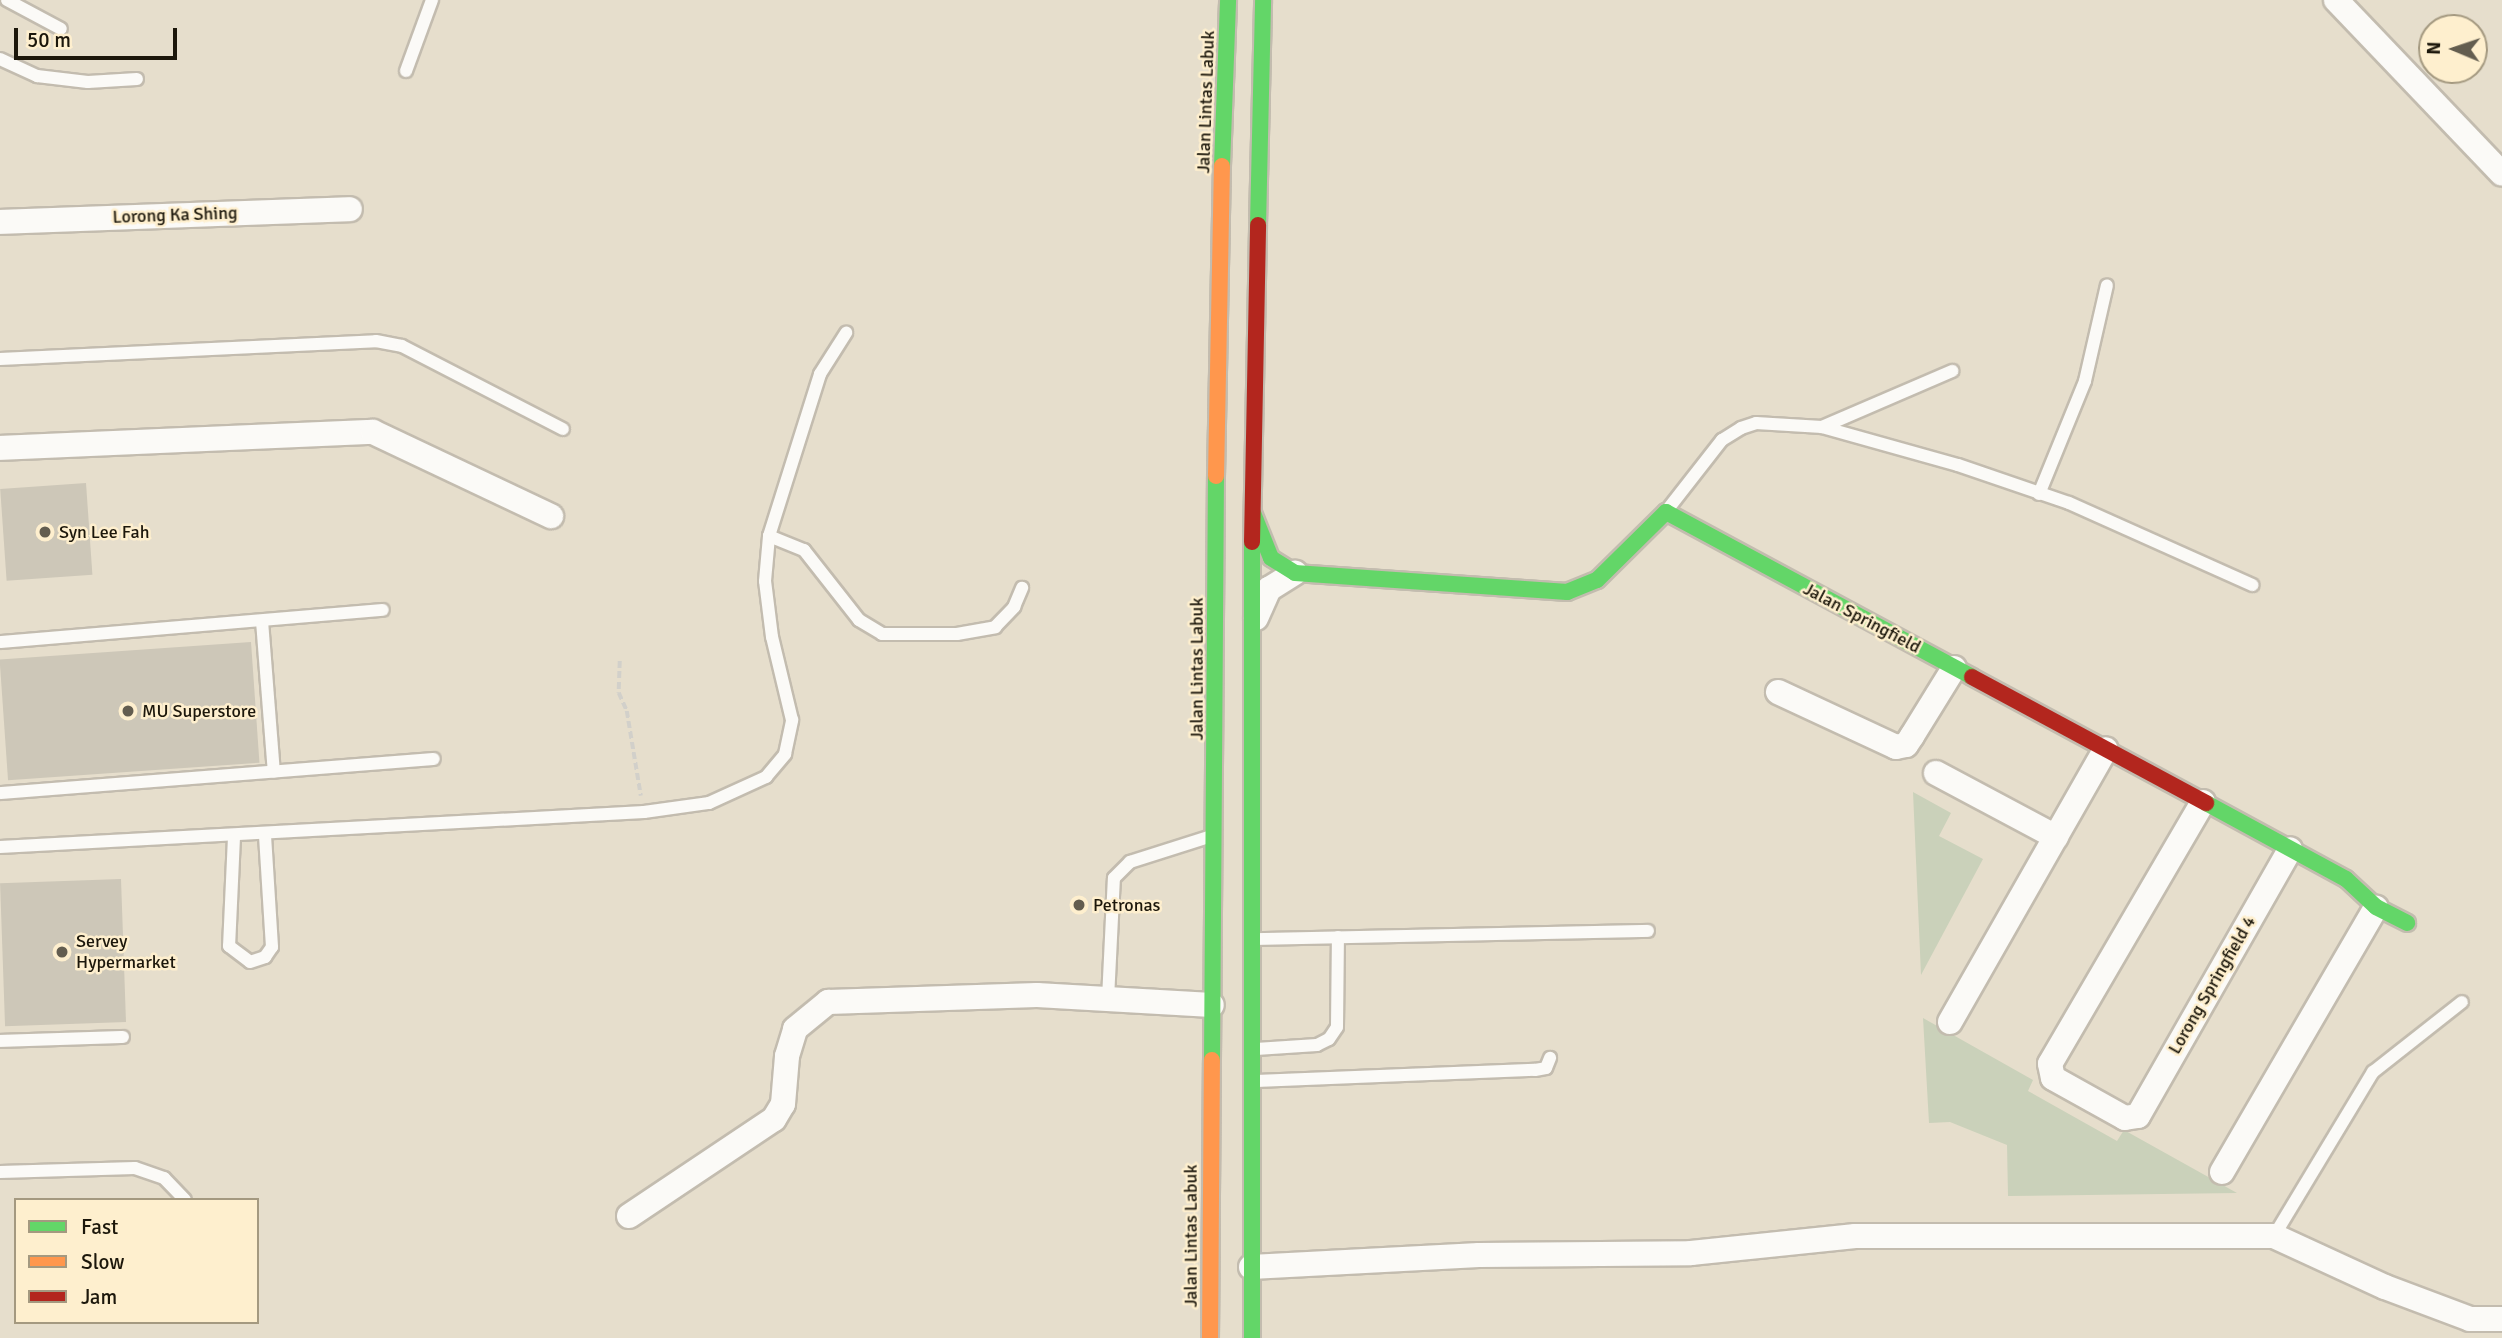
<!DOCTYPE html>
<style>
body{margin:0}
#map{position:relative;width:2502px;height:1338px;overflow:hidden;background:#e6decc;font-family:Signika,sans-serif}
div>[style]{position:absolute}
.green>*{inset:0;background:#cad1ba}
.building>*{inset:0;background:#cdc7b8;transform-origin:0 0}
.path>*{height:3.5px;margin-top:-1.75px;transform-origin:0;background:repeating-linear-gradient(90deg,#d2d0ca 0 7px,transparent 0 10.5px)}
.roads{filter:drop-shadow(2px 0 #c3bcaf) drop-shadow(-2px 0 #c3bcaf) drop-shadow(0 2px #c3bcaf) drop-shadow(0 -2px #c3bcaf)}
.lane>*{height:12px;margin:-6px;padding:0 6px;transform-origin:6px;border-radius:6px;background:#fbfaf7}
.street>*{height:24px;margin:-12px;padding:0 12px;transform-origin:12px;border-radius:12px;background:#fbfaf7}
.fast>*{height:16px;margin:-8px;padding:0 8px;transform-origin:8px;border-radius:8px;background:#63d668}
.slow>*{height:16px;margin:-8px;padding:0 8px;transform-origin:8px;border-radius:8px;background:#ff974d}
.jam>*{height:16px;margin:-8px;padding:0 8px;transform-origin:8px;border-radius:8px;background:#b3261e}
.dots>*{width:19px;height:19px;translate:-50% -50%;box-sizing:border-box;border:4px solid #feefce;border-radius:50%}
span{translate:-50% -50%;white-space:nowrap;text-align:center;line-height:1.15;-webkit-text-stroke:5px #feefce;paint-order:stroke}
.street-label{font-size:18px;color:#1c170b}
.poi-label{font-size:18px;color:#1c170b}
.left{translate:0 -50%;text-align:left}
.legend{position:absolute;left:14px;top:1198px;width:245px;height:126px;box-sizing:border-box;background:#feefce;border:2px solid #a49980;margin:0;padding:9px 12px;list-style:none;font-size:21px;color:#1c170b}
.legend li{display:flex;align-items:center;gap:14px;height:35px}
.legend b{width:35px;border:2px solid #a49980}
.north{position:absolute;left:2418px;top:14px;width:70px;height:70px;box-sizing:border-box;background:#feefce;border:2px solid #a49980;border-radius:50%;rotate:272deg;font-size:19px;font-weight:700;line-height:28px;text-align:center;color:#1c170b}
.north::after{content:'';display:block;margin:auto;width:24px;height:32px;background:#635d4f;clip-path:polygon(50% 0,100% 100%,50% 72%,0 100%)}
.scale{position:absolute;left:14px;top:28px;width:163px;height:32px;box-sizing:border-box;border:4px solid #1c170b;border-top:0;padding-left:9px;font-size:21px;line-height:24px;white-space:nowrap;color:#1c170b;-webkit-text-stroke:5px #feefce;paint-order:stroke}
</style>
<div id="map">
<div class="green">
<i style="clip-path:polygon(1913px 792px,1951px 813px,1939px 836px,1983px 859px,1921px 975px)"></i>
<i style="clip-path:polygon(1923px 1018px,2033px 1080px,2028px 1091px,2117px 1141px,2124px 1130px,2237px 1193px,2008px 1196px,2007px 1145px,1950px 1122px,1929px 1123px)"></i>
</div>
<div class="building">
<i style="left:86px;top:483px;width:92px;height:86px;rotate:86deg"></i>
<i style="left:251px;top:642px;width:121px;height:252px;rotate:86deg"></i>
<i style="left:121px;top:879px;width:143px;height:121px;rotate:88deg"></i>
</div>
<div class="path">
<i style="left:620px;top:661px;width:32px;rotate:92deg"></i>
<i style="left:619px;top:693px;width:20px;rotate:66deg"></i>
<i style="left:627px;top:711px;width:86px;rotate:80.6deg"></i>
</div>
<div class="roads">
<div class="lane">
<i style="left:7px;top:0;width:61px;rotate:28.2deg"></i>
<i style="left:0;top:59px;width:41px;rotate:24.7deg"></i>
<i style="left:37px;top:76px;width:51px;rotate:6.7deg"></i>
<i style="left:88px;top:82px;width:49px;rotate:-3.5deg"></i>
<i style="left:406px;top:71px;width:76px;rotate:-69.9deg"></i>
<i style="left:0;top:359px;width:376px;rotate:-2.7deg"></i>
<i style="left:376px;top:341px;width:26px;rotate:11deg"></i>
<i style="left:402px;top:346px;width:181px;rotate:27.3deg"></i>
<i style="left:1822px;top:427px;width:142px;rotate:-23.3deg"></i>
<i style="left:2039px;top:494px;width:122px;rotate:-67.8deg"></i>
<i style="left:2085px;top:381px;width:98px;rotate:-77.1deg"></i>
<i style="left:1668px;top:509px;width:88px;rotate:-52deg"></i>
<i style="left:1722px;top:440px;width:22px;rotate:-32deg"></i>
<i style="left:1741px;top:428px;width:16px;rotate:-18deg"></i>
<i style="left:1756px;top:423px;width:66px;rotate:3.5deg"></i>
<i style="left:1822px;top:427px;width:141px;rotate:15.6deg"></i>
<i style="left:1958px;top:465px;width:117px;rotate:18.9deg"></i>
<i style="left:2069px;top:503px;width:201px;rotate:24.1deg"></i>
<i style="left:769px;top:536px;width:38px;rotate:22deg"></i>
<i style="left:804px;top:550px;width:89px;rotate:51.8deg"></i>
<i style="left:859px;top:620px;width:27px;rotate:31deg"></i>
<i style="left:882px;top:634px;width:75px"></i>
<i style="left:957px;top:634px;width:39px;rotate:-10deg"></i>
<i style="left:995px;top:627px;width:28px;rotate:-46deg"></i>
<i style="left:1014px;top:607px;width:21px;rotate:-67deg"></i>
<i style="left:262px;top:621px;width:151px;rotate:85.5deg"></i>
<i style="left:0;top:642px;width:384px;rotate:-4.8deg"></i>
<i style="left:0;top:793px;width:435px;rotate:-4.5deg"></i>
<i style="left:234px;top:837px;width:109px;rotate:92.6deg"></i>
<i style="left:229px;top:946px;width:26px;rotate:37deg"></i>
<i style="left:250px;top:962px;width:16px;rotate:-18deg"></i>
<i style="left:265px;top:957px;width:12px;rotate:-55deg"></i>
<i style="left:272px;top:947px;width:111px;rotate:-93.6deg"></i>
<i style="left:0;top:847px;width:645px;rotate:-3.11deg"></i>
<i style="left:644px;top:812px;width:66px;rotate:-7.9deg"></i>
<i style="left:709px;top:803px;width:63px;rotate:-24.5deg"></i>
<i style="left:766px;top:777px;width:30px;rotate:-50deg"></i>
<i style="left:785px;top:754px;width:35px;rotate:-78deg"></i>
<i style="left:792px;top:720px;width:85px;rotate:-103.5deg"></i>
<i style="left:772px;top:637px;width:56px;rotate:-97.1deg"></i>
<i style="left:765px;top:581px;width:45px;rotate:-84.9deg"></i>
<i style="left:769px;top:536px;width:170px;rotate:-72.5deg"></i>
<i style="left:820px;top:374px;width:49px;rotate:-57.6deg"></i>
<i style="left:1259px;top:939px;width:389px;rotate:-1.2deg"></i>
<i style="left:1108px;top:999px;width:121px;rotate:-87.2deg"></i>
<i style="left:1114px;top:878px;width:23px;rotate:-45deg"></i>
<i style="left:1130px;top:862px;width:83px;rotate:-17.6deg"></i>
<i style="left:0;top:1041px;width:123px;rotate:-1.9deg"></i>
<i style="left:1256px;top:1049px;width:61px;rotate:-3.8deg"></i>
<i style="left:1317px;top:1045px;width:13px;rotate:-27deg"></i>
<i style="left:1329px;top:1039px;width:14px;rotate:-56deg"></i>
<i style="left:1337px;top:1027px;width:90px;rotate:-89.4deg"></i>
<i style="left:1256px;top:1081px;width:279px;rotate:-2.3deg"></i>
<i style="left:1535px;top:1070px;width:11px;rotate:-10deg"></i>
<i style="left:1546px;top:1068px;width:11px;rotate:-68deg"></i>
<i style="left:0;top:1172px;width:135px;rotate:-1.7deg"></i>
<i style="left:135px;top:1168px;width:31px;rotate:19deg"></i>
<i style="left:164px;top:1178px;width:30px;rotate:46deg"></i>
<i style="left:2274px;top:1236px;width:192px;rotate:-58.9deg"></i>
<i style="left:2373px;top:1072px;width:113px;rotate:-38.2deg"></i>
</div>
<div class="street">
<i style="left:2336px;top:0;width:240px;rotate:46.3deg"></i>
<i style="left:0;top:222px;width:350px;rotate:-2.1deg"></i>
<i style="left:0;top:448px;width:373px;rotate:-2.5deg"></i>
<i style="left:373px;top:432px;width:197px;rotate:25.3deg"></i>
<i style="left:1256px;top:618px;width:32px;rotate:-66deg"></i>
<i style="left:1269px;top:589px;width:31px;rotate:-32deg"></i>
<i style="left:1778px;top:692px;width:130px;rotate:25deg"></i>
<i style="left:1896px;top:747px;width:10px;rotate:-11deg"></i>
<i style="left:1906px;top:745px;width:11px;rotate:-56deg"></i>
<i style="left:1912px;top:736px;width:80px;rotate:-58.3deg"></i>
<i style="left:1936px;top:773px;width:136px;rotate:28.1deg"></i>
<i style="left:2203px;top:802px;width:303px;rotate:120.3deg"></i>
<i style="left:2050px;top:1064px;width:14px;rotate:78deg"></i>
<i style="left:2053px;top:1078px;width:82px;rotate:29.1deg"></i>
<i style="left:2125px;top:1118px;width:13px;rotate:-9deg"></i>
<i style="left:2138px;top:1116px;width:307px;rotate:-60.3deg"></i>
<i style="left:1950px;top:1022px;width:314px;rotate:-60.3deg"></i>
<i style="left:2222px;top:1172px;width:306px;rotate:-59.8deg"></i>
<i style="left:629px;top:1216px;width:174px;rotate:-33.8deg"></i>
<i style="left:774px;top:1119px;width:17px;rotate:-59deg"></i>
<i style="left:783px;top:1104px;width:48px;rotate:-85.2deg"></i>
<i style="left:787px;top:1056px;width:28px;rotate:-73deg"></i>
<i style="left:795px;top:1029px;width:43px;rotate:-39.3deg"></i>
<i style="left:828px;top:1002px;width:209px;rotate:-1.9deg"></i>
<i style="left:1037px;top:995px;width:175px;rotate:3.3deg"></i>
<i style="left:1251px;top:1267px;width:228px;rotate:-3deg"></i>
<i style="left:1479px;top:1255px;width:212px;rotate:-0.5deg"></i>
<i style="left:1691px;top:1253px;width:165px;rotate:-5.9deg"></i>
<i style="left:1855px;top:1236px;width:419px"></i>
<i style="left:2274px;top:1236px;width:122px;rotate:24.7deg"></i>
<i style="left:2385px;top:1287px;width:91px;rotate:20.6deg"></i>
<i style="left:2470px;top:1319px;width:32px"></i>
</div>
<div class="fast">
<i style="left:1222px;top:166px;width:166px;rotate:-87.9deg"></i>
<i style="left:1258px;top:225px;width:225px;rotate:-88.7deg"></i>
<i style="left:1253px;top:513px;width:48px;rotate:68.2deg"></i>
<i style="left:1271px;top:558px;width:28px;rotate:32deg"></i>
<i style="left:1295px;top:573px;width:273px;rotate:4deg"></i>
<i style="left:1567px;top:592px;width:32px;rotate:-22deg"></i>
<i style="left:1597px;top:580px;width:97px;rotate:-44.6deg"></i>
<i style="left:1666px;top:512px;width:348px;rotate:28.3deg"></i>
<i style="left:1252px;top:542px;width:796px;rotate:90deg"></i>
<i style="left:2206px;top:803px;width:159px;rotate:28.5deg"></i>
<i style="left:2346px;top:879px;width:41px;rotate:43deg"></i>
<i style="left:2376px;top:907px;width:35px;rotate:27deg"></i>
<i style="left:1212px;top:1060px;width:584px;rotate:-89.61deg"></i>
</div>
<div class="slow">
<i style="left:1216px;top:476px;width:310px;rotate:-88.9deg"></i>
<i style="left:1210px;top:1338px;width:278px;rotate:-89.6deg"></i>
</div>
<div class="jam">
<i style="left:1252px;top:542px;width:317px;rotate:-88.9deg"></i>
<i style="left:1972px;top:677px;width:266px;rotate:28.3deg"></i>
</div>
</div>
<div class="dots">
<i style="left:45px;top:532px;background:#635d4f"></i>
<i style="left:128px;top:711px;background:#635d4f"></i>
<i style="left:1079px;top:905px;background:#635d4f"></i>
<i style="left:62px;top:952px;background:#635d4f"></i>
</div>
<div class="street-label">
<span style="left:1206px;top:102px;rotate:-88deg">Jalan Lintas Labuk</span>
<span style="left:175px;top:215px;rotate:-2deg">Lorong Ka Shing</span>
<span style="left:1862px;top:618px;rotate:28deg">Jalan Springfield</span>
<span style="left:1197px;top:669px;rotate:-90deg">Jalan Lintas Labuk</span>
<span style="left:2212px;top:985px;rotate:-60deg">Lorong Springfield 4</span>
<span style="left:1191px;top:1236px;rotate:-90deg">Jalan Lintas Labuk</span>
</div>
<div class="poi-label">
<span class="left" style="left:59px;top:532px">Syn Lee Fah</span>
<span class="left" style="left:142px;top:711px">MU Superstore</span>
<span class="left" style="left:1093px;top:905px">Petronas</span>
<span class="left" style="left:76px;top:952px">Servey<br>Hypermarket</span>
</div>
<ul class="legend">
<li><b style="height:9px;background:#63d668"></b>Fast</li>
<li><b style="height:9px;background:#ff974d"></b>Slow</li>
<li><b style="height:9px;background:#b3261e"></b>Jam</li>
</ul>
<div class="north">N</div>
<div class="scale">50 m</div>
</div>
